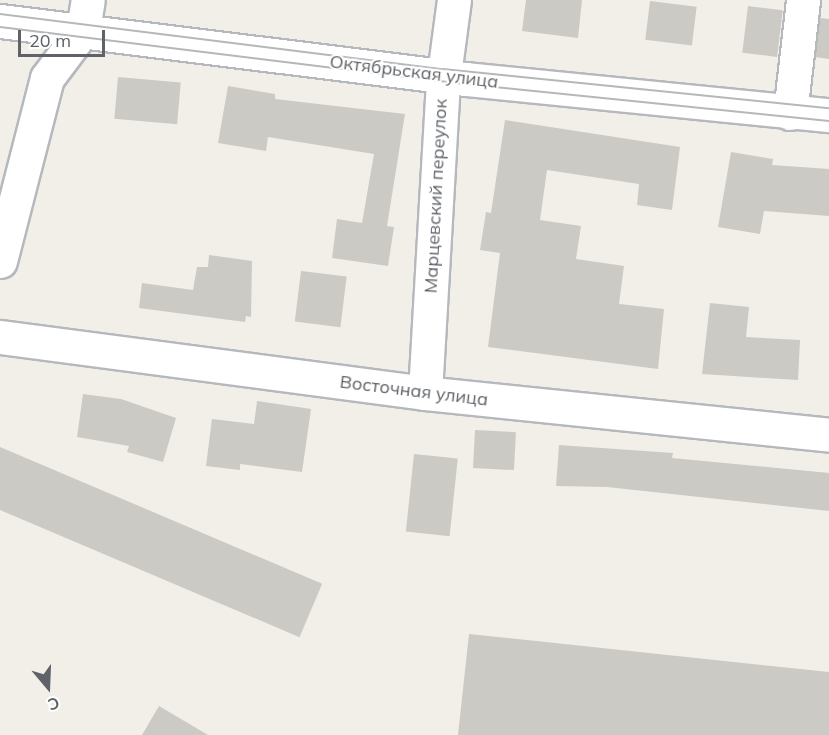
<!DOCTYPE html>
<meta charset="utf-8">
<style>
body{margin:0}
#map{position:relative;width:829px;height:735px;overflow:hidden;background:#f1efe8;font-family:Mulish,sans-serif}
div>[style]{position:absolute}
.building>*{inset:0;background:#cccac5;transform-origin:0 0}
.roads{filter:drop-shadow(2px 0 #b5b8bc) drop-shadow(-2px 0 #b5b8bc) drop-shadow(0 2px #b5b8bc) drop-shadow(0 -2px #b5b8bc)}
.minor>*{height:33px;margin:-16.5px;padding:0 16.5px;transform-origin:16.5px;border-radius:16.5px;background:#fff}
.tram>*{height:1.5px;margin:-0.75px;padding:0 0.75px;transform-origin:0.75px;border-radius:0.75px;background:#b6b7b8}
span{translate:-50% -50%;white-space:nowrap;text-align:center;line-height:1.15;-webkit-text-stroke:4.5px #fff;paint-order:stroke}
.street-label{font-size:18px;color:#5f6368}
.north{position:absolute;left:18px;top:657px;width:60px;height:60px;-webkit-text-stroke:4px #fff;paint-order:stroke;rotate:161deg;font-size:16px;font-weight:700;line-height:24px;text-align:center;color:#5f6368}
.north::after{content:'';display:block;margin:auto;width:21px;height:27px;background:#5f6368;clip-path:polygon(50% 0,100% 100%,50% 72%,0 100%)}
.scale{position:absolute;left:18px;top:30px;width:87px;height:27px;box-sizing:border-box;border:3px solid #5f6368;border-top:0;padding-left:8px;font-size:18px;line-height:21px;white-space:nowrap;color:#5f6368;-webkit-text-stroke:4px #fff;paint-order:stroke}
</style>
<div id="map">
<div class="building">
<i style="clip-path:polygon(526px 0,582px 0,578px 38px,522px 31px)"></i>
<i style="left:650px;top:1px;width:47px;height:39px;rotate:7deg"></i>
<i style="left:748px;top:6px;width:35px;height:47px;rotate:7deg"></i>
<i style="clip-path:polygon(820px 18px,829px 19px,829px 59px,815px 57px)"></i>
<i style="left:118px;top:77px;width:63px;height:42px;rotate:5deg"></i>
<i style="clip-path:polygon(228px 86px,275px 94px,275px 99px,405px 114px,387px 226px,394px 227px,388px 266px,332px 258px,337px 219px,362px 223px,374px 154px,268px 137px,266px 151px,218px 143px)"></i>
<i style="clip-path:polygon(505px 120px,680px 147px,672px 210px,637px 205px,639px 184px,547px 170px,540px 220px,581px 226px,576px 259px,624px 266px,619px 304px,664px 309px,658px 369px,488px 347px,500px 253px,480px 250px,486px 212px,491px 213px)"></i>
<i style="clip-path:polygon(731px 152px,773px 159px,772px 165px,829px 169px,829px 216px,764px 211px,760px 234px,718px 227px)"></i>
<i style="clip-path:polygon(209px 255px,252px 261px,251px 317px,246px 316px,245px 322px,139px 308px,142px 283px,193px 290px,197px 267px,208px 267px)"></i>
<i style="left:301px;top:271px;width:46px;height:51px;rotate:7deg"></i>
<i style="clip-path:polygon(710px 303px,749px 307px,746px 337px,800px 340px,798px 380px,702px 374px)"></i>
<i style="clip-path:polygon(83px 394px,121px 399px,176px 418px,163px 462px,127px 452px,129px 446px,77px 437px)"></i>
<i style="clip-path:polygon(257px 401px,311px 409px,302px 472px,240px 464px,240px 470px,206px 466px,212px 419px,254px 424px)"></i>
<i style="left:475px;top:430px;width:41px;height:38px;rotate:3deg"></i>
<i style="clip-path:polygon(559px 445px,673px 453px,672px 458px,829px 473px,829px 511px,607px 487px,556px 486px)"></i>
<i style="left:0;top:447px;width:350px;height:58px;rotate:23deg"></i>
<i style="left:414px;top:454px;width:44px;height:78px;rotate:6deg"></i>
<i style="clip-path:polygon(469px 634px,829px 672px,829px 735px,458px 735px)"></i>
<i style="clip-path:polygon(159px 706px,208px 735px,142px 735px)"></i>
</div>
<div class="roads">
<div class="minor">
<i style="left:0;top:21px;width:470px;rotate:7.1deg"></i>
<i style="left:466px;top:79px;width:365px;rotate:5.7deg"></i>
<i style="left:790px;top:113px;width:114px;rotate:-83.4deg"></i>
<i style="left:0;top:261px;width:189px;rotate:-75.6deg"></i>
<i style="left:47px;top:78px;width:60px;rotate:-53.1deg"></i>
<i style="left:83px;top:30px;width:30px;rotate:-81deg"></i>
<i style="left:0;top:337px;width:429px;rotate:7.5deg"></i>
<i style="left:425px;top:393px;width:406px;rotate:5.9deg"></i>
<i style="left:425px;top:393px;width:312px;rotate:-86.7deg"></i>
<i style="left:443px;top:82px;width:83px;rotate:-82.4deg"></i>
</div>
</div>
<div class="tram">
<i style="left:0;top:14px;width:447px;rotate:7.1deg"></i>
<i style="left:444px;top:69px;width:387px;rotate:5.8deg"></i>
<i style="left:0;top:27px;width:469px;rotate:7deg"></i>
<i style="left:466px;top:84px;width:365px;rotate:5.8deg"></i>
</div>
<div class="street-label">
<span style="left:414px;top:72px;rotate:7deg">Октябрьская улица</span>
<span style="left:436px;top:196px;rotate:-87deg">Марцевский переулок</span>
<span style="left:414px;top:391px;rotate:7deg">Восточная улица</span>
</div>
<div class="north">С</div>
<div class="scale">20 m</div>
</div>
